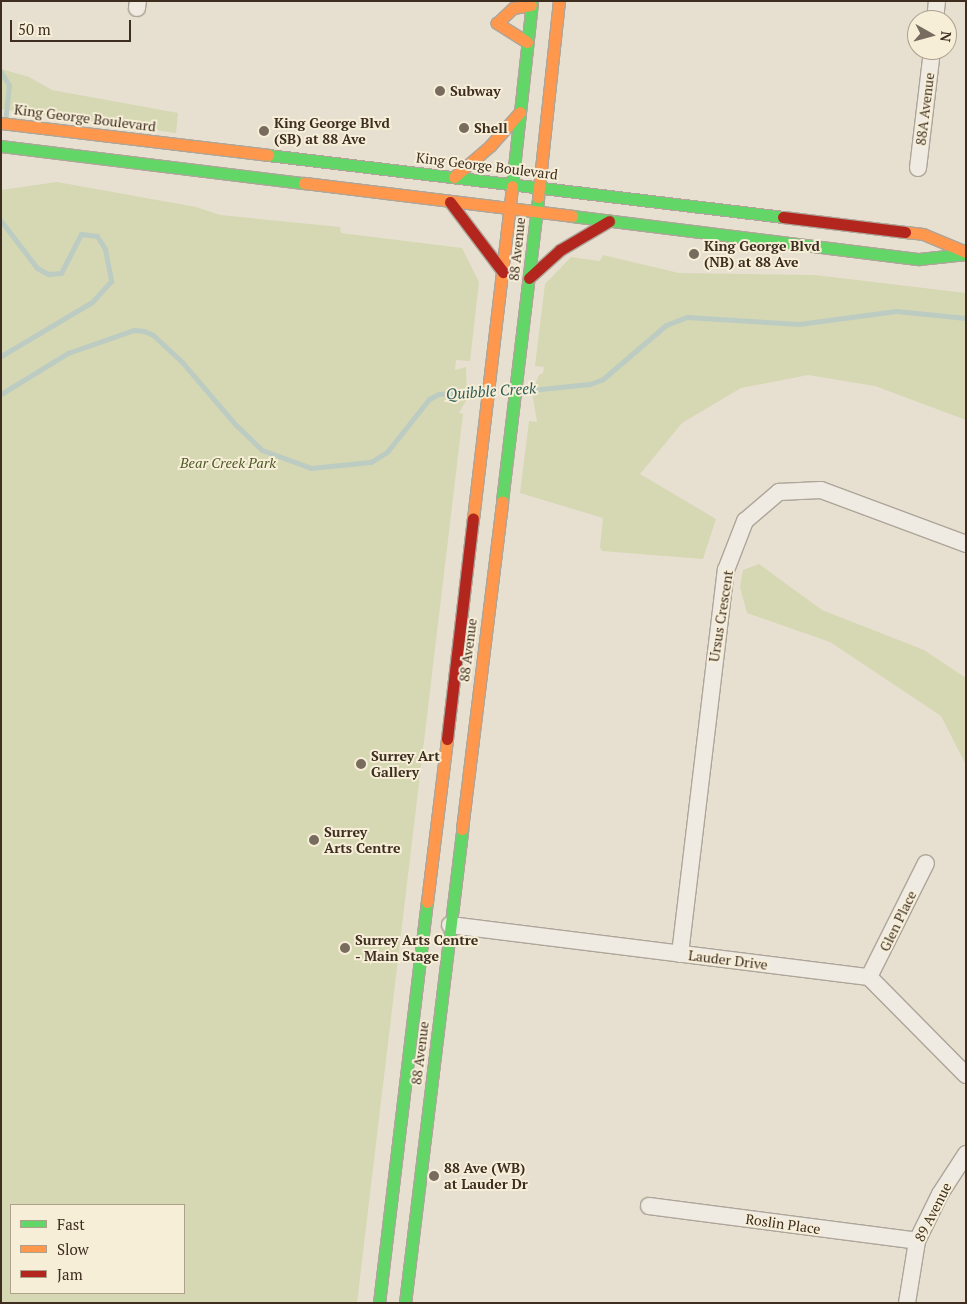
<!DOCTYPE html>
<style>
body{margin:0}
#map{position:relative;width:967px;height:1304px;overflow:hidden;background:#e7e0d1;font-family:"PT Serif",serif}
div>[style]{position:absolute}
.green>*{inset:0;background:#d6d7b3}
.stream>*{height:5px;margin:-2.5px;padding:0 2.5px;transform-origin:2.5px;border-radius:2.5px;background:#bcccc2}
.roads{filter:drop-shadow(1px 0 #ada599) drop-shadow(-1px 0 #ada599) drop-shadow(0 1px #ada599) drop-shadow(0 -1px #ada599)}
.street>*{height:16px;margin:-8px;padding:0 8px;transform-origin:8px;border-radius:8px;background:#efebe3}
.fast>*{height:11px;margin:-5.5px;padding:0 5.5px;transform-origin:5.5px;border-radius:5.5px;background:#63d668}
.slow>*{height:11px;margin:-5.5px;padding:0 5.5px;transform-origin:5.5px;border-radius:5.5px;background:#ff974d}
.jam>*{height:11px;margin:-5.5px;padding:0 5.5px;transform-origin:5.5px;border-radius:5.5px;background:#b3261e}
.dots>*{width:14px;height:14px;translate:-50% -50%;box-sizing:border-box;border:2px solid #f7eed8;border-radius:50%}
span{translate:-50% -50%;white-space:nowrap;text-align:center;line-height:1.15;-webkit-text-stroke:4px #f7eed8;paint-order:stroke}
.poi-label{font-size:14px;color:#3d2e20;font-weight:700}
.left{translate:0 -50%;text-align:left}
.street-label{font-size:14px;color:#3d2e20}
.park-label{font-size:14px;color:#4d5a26;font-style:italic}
.water-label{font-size:15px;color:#2f5d5a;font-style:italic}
.frame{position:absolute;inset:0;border:2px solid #3d2e20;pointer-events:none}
.legend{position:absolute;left:10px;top:1204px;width:175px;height:90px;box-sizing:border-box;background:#f7eed8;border:1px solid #ada18e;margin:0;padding:6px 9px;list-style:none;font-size:15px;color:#3d2e20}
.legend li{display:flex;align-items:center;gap:10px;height:25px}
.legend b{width:25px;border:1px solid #ada18e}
.north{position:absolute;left:907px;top:10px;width:50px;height:50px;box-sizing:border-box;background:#f7eed8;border:1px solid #ada18e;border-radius:50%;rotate:97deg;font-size:14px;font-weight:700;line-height:20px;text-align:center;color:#3d2e20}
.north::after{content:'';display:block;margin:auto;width:18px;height:22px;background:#786c5e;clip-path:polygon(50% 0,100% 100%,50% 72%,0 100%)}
.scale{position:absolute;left:10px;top:20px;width:121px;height:22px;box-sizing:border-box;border:2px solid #3d2e20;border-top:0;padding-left:6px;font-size:15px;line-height:18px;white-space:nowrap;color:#3d2e20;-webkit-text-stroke:4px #f7eed8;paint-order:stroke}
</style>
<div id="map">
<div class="green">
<i style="clip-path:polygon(1px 69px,29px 77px,52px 90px,178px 113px,176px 133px,1px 109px)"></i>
<i style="clip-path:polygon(evenodd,57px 182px,196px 207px,220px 215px,340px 227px,341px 233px,462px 248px,479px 282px,470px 361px,456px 360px,455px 370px,466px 367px,467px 399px,459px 413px,463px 414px,357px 1303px,1px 1303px,1px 190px,57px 182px,11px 1205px,184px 1205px,184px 1293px,11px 1293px,11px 1205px)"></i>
<i style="clip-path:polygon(603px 255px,679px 273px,815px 275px,966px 293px,966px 420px,875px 386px,808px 375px,741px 388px,682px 423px,640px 474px,716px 519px,703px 559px,602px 551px,600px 547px,603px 518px,520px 493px,529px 421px,537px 422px,532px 392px,539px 375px,543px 373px,544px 367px,535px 366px,545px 284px,571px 257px,600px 261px)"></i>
<i style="clip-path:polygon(759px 564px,822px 610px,924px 650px,966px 678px,966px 765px,941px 716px,830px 642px,747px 613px,740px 587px,743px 570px)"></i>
</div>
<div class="stream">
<i style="left:1px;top:72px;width:15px;rotate:58deg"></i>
<i style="left:9px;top:85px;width:31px;rotate:96deg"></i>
<i style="left:1px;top:221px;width:59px;rotate:52.5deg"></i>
<i style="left:37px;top:268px;width:13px;rotate:29deg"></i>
<i style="left:48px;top:274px;width:13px;rotate:-4deg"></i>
<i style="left:61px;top:273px;width:44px;rotate:-62.9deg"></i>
<i style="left:81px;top:234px;width:16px;rotate:7deg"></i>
<i style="left:97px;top:236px;width:15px;rotate:58deg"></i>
<i style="left:105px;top:249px;width:33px;rotate:79deg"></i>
<i style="left:111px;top:281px;width:28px;rotate:132deg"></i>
<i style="left:92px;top:302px;width:106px;rotate:149.3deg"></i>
<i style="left:521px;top:391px;width:69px;rotate:-5.8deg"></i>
<i style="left:590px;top:384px;width:14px;rotate:-21deg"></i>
<i style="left:603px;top:379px;width:83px;rotate:-40.6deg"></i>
<i style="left:666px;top:325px;width:22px;rotate:-21deg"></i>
<i style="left:687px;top:317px;width:112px;rotate:3.6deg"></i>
<i style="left:799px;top:324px;width:98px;rotate:-7.6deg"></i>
<i style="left:896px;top:311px;width:70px;rotate:5.7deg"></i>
<i style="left:1px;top:394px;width:79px;rotate:-31.5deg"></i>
<i style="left:68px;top:353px;width:70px;rotate:-19.2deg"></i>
<i style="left:134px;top:330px;width:10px;rotate:6deg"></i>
<i style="left:144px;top:331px;width:10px;rotate:24deg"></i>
<i style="left:153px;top:335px;width:40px;rotate:43deg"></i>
<i style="left:182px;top:362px;width:82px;rotate:49.5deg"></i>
<i style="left:235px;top:424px;width:37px;rotate:44deg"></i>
<i style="left:262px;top:450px;width:52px;rotate:20.2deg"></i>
<i style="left:311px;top:468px;width:60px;rotate:-5.7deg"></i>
<i style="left:371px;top:462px;width:19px;rotate:-32deg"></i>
<i style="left:387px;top:452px;width:68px;rotate:-51.6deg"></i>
<i style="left:429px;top:399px;width:11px;rotate:-27deg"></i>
<i style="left:439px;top:394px;width:43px;rotate:-4deg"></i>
</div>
<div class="roads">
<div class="street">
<i style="left:137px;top:8px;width:7px;rotate:-82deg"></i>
<i style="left:935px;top:20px;width:19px;rotate:-84deg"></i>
<i style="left:918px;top:168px;width:119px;rotate:-83.2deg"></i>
<i style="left:450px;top:925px;width:422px;rotate:7.1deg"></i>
<i style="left:869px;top:977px;width:138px;rotate:45.3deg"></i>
<i style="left:680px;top:954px;width:387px;rotate:-83.2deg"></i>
<i style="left:726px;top:570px;width:53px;rotate:-68.8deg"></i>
<i style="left:745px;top:521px;width:45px;rotate:-40.5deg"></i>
<i style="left:779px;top:492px;width:42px;rotate:-2.7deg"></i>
<i style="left:821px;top:490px;width:155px;rotate:20.4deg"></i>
<i style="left:869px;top:977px;width:127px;rotate:-63.4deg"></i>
<i style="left:649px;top:1206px;width:270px;rotate:7.4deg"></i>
<i style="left:907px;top:1303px;width:63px;rotate:-80.8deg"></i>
<i style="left:917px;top:1241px;width:52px;rotate:-63.9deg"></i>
<i style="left:940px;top:1194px;width:48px;rotate:-57deg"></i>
</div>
<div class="fast">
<i style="left:1px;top:146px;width:305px;rotate:7deg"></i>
<i style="left:268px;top:155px;width:519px;rotate:6.86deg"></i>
<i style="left:512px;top:186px;width:186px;rotate:-83.8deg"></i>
<i style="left:572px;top:216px;width:350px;rotate:7.1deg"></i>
<i style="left:919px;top:259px;width:47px;rotate:-6.1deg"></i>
<i style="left:502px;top:501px;width:306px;rotate:-83.2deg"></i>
<i style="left:379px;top:1303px;width:404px;rotate:-83.2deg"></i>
<i style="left:405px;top:1303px;width:477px;rotate:-83.1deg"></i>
</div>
<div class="slow">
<i style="left:527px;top:42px;width:36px;rotate:-148deg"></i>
<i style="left:497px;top:23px;width:22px;rotate:-43deg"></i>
<i style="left:513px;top:8px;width:18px;rotate:-9deg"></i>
<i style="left:1px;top:123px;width:269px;rotate:6.8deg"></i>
<i style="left:454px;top:177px;width:48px;rotate:-40.7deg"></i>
<i style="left:490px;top:146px;width:45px;rotate:-48.6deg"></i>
<i style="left:304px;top:183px;width:270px;rotate:7deg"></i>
<i style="left:538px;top:197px;width:197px;rotate:-83.9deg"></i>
<i style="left:905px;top:232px;width:18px;rotate:6deg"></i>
<i style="left:923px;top:234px;width:47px;rotate:22.7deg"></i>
<i style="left:473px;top:519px;width:335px;rotate:-83.3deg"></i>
<i style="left:462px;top:829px;width:330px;rotate:-83deg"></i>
<i style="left:427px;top:902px;width:164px;rotate:-83deg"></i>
</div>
<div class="jam">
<i style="left:450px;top:202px;width:88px;rotate:52.9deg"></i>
<i style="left:783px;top:217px;width:123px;rotate:7deg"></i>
<i style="left:529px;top:278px;width:42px;rotate:-42.1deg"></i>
<i style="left:560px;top:250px;width:57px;rotate:-30.6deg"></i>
<i style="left:447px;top:739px;width:222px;rotate:-83.3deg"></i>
</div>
</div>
<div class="dots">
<i style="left:440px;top:91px;background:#786c5e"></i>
<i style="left:464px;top:128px;background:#786c5e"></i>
<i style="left:264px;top:131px;background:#786c5e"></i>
<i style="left:694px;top:254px;background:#786c5e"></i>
<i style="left:361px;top:764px;background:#786c5e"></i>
<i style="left:314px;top:840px;background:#786c5e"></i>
<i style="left:345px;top:948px;background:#786c5e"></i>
<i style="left:434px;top:1176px;background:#786c5e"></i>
</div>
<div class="poi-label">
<span class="left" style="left:450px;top:91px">Subway</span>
<span class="left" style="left:274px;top:131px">King George Blvd<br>(SB) at 88 Ave</span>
<span class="left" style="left:474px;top:128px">Shell</span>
<span class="left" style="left:704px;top:254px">King George Blvd<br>(NB) at 88 Ave</span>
<span class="left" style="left:371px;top:764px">Surrey Art<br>Gallery</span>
<span class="left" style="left:324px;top:840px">Surrey<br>Arts Centre</span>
<span class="left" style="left:355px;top:948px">Surrey Arts Centre<br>- Main Stage</span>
<span class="left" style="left:444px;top:1176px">88 Ave (WB)<br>at Lauder Dr</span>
</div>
<div class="street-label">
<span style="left:925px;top:109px;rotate:-83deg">88A Avenue</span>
<span style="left:85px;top:118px;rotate:7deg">King George Boulevard</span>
<span style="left:487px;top:166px;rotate:7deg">King George Boulevard</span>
<span style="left:517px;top:249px;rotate:-84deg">88 Avenue</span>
<span style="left:721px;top:616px;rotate:-81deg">Ursus Crescent</span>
<span style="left:468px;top:650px;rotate:-83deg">88 Avenue</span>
<span style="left:898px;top:921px;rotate:-64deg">Glen Place</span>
<span style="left:728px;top:960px;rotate:7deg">Lauder Drive</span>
<span style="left:420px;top:1053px;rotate:-83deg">88 Avenue</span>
<span style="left:933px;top:1212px;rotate:-63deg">89 Avenue</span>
<span style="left:783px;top:1224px;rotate:8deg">Roslin Place</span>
</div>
<div class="park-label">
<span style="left:228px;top:463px">Bear Creek Park</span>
</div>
<div class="water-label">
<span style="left:491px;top:391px;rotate:-4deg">Quibble Creek</span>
</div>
<div class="frame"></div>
<ul class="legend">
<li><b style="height:6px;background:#63d668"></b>Fast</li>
<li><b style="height:6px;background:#ff974d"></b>Slow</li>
<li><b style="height:6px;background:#b3261e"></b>Jam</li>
</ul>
<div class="north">N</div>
<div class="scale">50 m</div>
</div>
